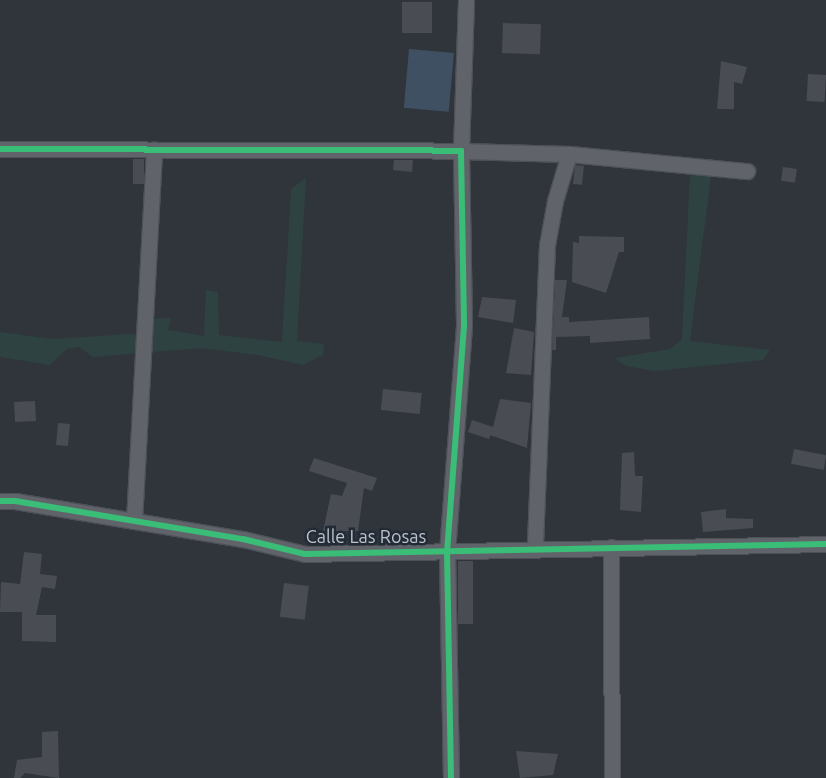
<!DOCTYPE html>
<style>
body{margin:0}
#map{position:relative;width:826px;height:778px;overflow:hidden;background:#2f353b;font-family:Ubuntu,sans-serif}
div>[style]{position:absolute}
.green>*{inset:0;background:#2f4242}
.water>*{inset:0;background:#405063;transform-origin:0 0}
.building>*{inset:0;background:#494d53;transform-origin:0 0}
.roads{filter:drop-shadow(1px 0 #4d5156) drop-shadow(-1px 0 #4d5156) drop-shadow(0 1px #4d5156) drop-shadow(0 -1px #4d5156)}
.street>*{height:15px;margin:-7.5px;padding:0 7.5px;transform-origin:7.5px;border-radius:7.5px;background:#60646a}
.cycleway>*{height:6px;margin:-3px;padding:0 3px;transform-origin:3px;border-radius:3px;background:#3abd76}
span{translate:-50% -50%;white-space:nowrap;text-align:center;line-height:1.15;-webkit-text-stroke:5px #232b36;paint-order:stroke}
.street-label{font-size:18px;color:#bbc2cb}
</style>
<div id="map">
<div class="green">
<i style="clip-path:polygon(690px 172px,711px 176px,690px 341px,770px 350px,763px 360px,655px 371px,627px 366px,614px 358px,670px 349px,682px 339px)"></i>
<i style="clip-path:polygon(306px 178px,297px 341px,324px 344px,323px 355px,303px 365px,258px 355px,201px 348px,93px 357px,79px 347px,67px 349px,50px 365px,0 357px,0 332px,52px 339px,146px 333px,150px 319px,171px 318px,168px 330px,204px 336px,206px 290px,218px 292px,219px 335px,282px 342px,291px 189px)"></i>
</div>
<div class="water">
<i style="left:409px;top:49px;width:45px;height:59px;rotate:5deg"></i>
</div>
<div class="building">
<i style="left:402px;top:2px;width:30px;height:31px"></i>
<i style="left:503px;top:23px;width:38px;height:30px;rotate:2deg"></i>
<i style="clip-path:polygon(721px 61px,747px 67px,742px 84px,734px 82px,734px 109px,717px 109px)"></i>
<i style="left:808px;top:74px;width:18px;height:27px;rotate:3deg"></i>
<i style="left:133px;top:159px;width:11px;height:25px"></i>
<i style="clip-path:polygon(394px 160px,413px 160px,412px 172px,393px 170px)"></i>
<i style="left:575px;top:165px;width:9px;height:19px;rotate:6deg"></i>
<i style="left:783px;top:167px;width:14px;height:14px;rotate:8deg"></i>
<i style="clip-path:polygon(579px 236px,624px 237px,624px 252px,619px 252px,606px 293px,572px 282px,573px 242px,579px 243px)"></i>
<i style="clip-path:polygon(555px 280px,567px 280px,562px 317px,569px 317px,569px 322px,649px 317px,650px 339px,590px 343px,590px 336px,556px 337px,556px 350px,552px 350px)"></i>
<i style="clip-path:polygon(482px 297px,516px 300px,513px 323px,478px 317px)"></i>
<i style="clip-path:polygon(514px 328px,534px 332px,531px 375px,506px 373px)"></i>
<i style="left:383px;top:389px;width:39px;height:21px;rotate:6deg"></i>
<i style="clip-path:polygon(500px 399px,531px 403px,527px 448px,490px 435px,492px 430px,489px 439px,468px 432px,472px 420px,493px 427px)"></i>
<i style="left:35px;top:401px;width:20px;height:21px;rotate:87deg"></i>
<i style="left:58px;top:423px;width:12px;height:22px;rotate:5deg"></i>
<i style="left:794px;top:449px;width:33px;height:15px;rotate:11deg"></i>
<i style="clip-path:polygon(634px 452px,635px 476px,643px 476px,641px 512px,620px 510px,622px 453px)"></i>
<i style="clip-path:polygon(314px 458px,377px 478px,372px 491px,364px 488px,358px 531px,323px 531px,331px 494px,342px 496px,347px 483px,309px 471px)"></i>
<i style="clip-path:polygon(726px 509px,726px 518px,753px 519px,753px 528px,703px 532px,701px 512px)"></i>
<i style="clip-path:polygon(24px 552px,42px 554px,40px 574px,57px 576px,55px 589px,42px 587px,36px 615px,56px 615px,56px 642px,22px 641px,22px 612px,0 612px,1px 582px,20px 584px)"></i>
<i style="left:458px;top:561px;width:15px;height:63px"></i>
<i style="left:284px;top:583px;width:25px;height:34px;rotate:7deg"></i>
<i style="clip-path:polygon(58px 731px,59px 778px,25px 773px,20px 778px,14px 778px,17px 760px,42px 757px,42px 732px)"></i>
<i style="clip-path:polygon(516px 751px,558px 754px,553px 775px,520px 778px)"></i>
</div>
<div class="roads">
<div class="street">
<i style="left:466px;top:0;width:151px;rotate:91.9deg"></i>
<i style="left:461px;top:151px;width:108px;rotate:1.6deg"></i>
<i style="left:569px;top:154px;width:49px;rotate:106.6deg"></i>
<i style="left:555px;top:201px;width:45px;rotate:100.3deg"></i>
<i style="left:547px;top:245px;width:302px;rotate:92.3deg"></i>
<i style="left:0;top:149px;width:461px;rotate:0.2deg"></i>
<i style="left:461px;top:151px;width:175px;rotate:89deg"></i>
<i style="left:464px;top:326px;width:225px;rotate:94.3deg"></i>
<i style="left:447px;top:550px;width:228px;rotate:89deg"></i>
<i style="left:569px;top:154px;width:179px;rotate:5.5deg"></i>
<i style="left:0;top:501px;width:15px"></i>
<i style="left:15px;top:501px;width:231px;rotate:9.5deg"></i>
<i style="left:243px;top:539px;width:64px;rotate:13.6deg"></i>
<i style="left:305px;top:554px;width:521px;rotate:-1.1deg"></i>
<i style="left:134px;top:521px;width:372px;rotate:-86.9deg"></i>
<i style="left:611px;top:547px;width:231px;rotate:89.8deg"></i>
</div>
</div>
<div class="cycleway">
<i style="left:0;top:149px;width:461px;rotate:0.2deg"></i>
<i style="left:461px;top:151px;width:175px;rotate:89deg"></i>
<i style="left:464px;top:326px;width:225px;rotate:94.3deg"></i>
<i style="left:447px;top:550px;width:228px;rotate:89deg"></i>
<i style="left:0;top:501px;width:15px"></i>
<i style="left:15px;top:501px;width:231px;rotate:9.5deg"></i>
<i style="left:243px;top:539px;width:64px;rotate:13.6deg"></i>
<i style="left:305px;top:554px;width:521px;rotate:-1.1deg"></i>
</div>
<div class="street-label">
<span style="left:366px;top:536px">Calle Las Rosas</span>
</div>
</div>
